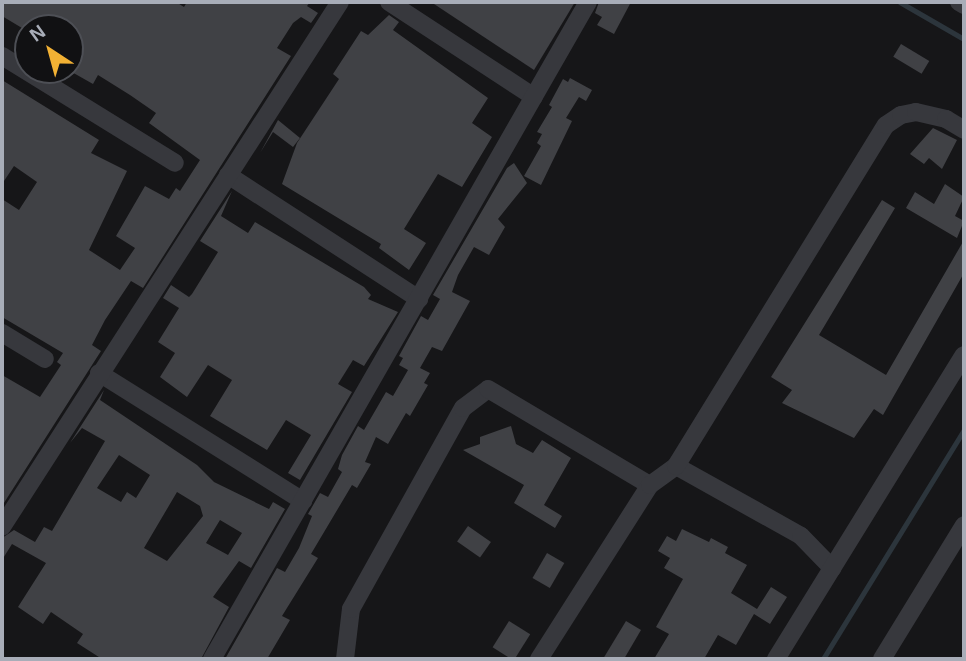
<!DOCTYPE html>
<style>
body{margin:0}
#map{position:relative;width:966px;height:661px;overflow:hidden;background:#161618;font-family:Helvetica,sans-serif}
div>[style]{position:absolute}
.stream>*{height:4.5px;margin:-2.25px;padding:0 2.25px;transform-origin:2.25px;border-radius:2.25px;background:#2c353c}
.building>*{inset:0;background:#404145;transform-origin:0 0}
.minor>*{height:18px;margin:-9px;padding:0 9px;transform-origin:9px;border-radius:9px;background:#37383d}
span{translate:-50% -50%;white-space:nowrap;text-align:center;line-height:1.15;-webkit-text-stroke:5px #111113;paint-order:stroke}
.frame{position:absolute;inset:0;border:4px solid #a8adb8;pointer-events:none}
.north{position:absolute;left:14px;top:14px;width:70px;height:70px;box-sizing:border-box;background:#111113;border:2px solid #4d4f55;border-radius:50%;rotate:324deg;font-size:19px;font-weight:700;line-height:28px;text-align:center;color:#a8adb8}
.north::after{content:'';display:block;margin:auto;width:24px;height:32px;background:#f2b134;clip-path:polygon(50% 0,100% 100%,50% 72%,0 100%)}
</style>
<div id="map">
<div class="stream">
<i style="left:900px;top:2px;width:74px;rotate:30deg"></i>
<i style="left:823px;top:659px;width:269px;rotate:-58.4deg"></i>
</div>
<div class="building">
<i style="clip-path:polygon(2px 2px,176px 2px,184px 7px,187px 2px,310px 2px,307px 6px,318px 13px,311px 23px,301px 17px,293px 23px,277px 48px,291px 56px,143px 288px,131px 281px,105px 320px,92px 345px,101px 351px,2px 506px,2px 375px,40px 397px,61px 365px,57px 362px,63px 353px,2px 317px,2px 199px,19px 210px,37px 182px,14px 166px,2px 184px,2px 80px,99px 140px,91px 153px,127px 171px,89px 250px,120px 270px,135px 248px,116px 236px,145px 186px,169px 199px,176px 188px,180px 191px,200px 160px,149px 123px,156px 113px,130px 95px,98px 75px,93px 84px,70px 71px,70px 28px,22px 28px,2px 16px)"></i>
<i style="clip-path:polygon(431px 2px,575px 2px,534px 70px)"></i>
<i style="clip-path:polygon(599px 2px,631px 2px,614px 34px,597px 25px,602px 17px,595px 13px)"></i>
<i style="clip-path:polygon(389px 15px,399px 22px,393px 30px,488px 98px,472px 123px,492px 137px,462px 187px,438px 174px,404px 229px,426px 243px,409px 270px,379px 248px,381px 244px,282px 184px,297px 143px,339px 79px,333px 74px,361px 31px,368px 35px)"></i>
<i style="left:901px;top:44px;width:33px;height:15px;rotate:31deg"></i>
<i style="clip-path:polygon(570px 78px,592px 90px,586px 101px,579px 97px,566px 118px,572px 121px,541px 185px,524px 176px,541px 146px,537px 143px,542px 134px,537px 132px,552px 107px,549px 105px,563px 79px,568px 82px)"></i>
<i style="clip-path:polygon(278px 120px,300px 138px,293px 147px,273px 132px,260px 153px)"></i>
<i style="clip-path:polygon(933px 128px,957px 140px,942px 169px,929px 158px,924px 164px,910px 154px)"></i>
<i style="clip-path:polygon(514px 163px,527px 183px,498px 219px,505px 227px,489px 255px,474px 247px,458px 275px,452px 292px,470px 301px,442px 351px,432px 347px,420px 368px,430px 373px,424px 383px,428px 385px,410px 416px,406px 413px,388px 444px,376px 437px,365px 462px,371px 464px,357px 488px,352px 485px,311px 554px,318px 558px,282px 616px,290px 620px,267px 659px,225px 659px,277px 568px,285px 572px,299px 548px,312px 516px,308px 514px,320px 493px,328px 497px,342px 472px,338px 469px,342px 455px,358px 426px,364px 430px,386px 392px,393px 396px,408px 370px,399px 365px,403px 358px,399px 356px,421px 316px,428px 320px,440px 299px,433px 295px,507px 168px)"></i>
<i style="clip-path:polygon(945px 184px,964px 197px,955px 216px,964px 221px,957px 238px,906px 208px,915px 192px,934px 204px)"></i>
<i style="clip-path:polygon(232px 191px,221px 216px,248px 233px,255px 222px,364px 287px,371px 295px,368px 299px,398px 312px,364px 366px,353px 360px,338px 384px,352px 392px,300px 480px,288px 473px,311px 435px,286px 420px,267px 450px,210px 416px,232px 380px,208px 365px,187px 397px,160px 377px,175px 353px,158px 342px,179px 308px,163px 298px,171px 285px,189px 297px,192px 294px,218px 252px,200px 241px)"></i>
<i style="clip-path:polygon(882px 200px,895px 208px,819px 335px,886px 375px,964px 240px,964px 273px,883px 415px,874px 409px,854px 438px,782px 403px,792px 390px,771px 377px)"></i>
<i style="clip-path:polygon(evenodd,104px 390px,100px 400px,197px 465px,214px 482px,269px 509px,273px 502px,285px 509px,251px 568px,239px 561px,213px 597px,229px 607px,201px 659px,102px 659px,77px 643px,83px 634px,51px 612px,43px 624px,18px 607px,46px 563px,12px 544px,2px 560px,2px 538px,14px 530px,35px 542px,44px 527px,52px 531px,105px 441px,82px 428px,70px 443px,104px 390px,119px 455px,150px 475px,136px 498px,127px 492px,121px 502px,97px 488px,119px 455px,104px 390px,177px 492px,200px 506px,203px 516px,167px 561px,144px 548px,177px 492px,104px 390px,220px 520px,242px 533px,228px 555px,206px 543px,220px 520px)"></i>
<i style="clip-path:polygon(511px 426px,516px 444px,533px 453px,542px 440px,571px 458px,544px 505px,562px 516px,555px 528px,514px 503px,524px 485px,463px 450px,480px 444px,480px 437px)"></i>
<i style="left:468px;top:526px;width:28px;height:19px;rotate:35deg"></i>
<i style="clip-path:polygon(682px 529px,709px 542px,711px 538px,728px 547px,725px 553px,747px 565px,731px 593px,757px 609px,771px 587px,787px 597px,770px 624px,754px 614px,736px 645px,718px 635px,704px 659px,654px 659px,669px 634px,656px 627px,683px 579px,664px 568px,670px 558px,658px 551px,667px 536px,676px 541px)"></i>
<i style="left:547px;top:553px;width:20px;height:29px;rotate:30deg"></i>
<i style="left:509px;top:621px;width:25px;height:31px;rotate:32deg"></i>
<i style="clip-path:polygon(626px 621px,641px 630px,624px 659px,603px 659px)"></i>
</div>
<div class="minor">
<i style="left:389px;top:2px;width:173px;rotate:33.2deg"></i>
<i style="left:959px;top:2px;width:6px;rotate:31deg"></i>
<i style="left:2px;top:56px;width:203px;rotate:31.7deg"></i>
<i style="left:228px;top:175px;width:228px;rotate:33deg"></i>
<i style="left:2px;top:333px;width:50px;rotate:31.2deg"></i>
<i style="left:99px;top:373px;width:241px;rotate:32.1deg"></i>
<i style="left:676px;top:466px;width:143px;rotate:29.2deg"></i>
<i style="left:801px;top:536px;width:45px;rotate:45.9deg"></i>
<i style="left:2px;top:527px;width:624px;rotate:-57.23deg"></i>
<i style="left:212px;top:659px;width:757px;rotate:-60.22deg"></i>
<i style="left:345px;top:659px;width:50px;rotate:-83.2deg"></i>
<i style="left:351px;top:609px;width:230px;rotate:-60.9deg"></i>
<i style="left:463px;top:408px;width:31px;rotate:-37deg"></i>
<i style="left:488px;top:389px;width:188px;rotate:30.7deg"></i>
<i style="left:539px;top:659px;width:206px;rotate:-57.5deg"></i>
<i style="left:650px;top:485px;width:32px;rotate:-36deg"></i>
<i style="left:676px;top:466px;width:400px;rotate:-58.4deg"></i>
<i style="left:886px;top:125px;width:18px;rotate:-34deg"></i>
<i style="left:901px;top:115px;width:15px;rotate:-11deg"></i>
<i style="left:916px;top:112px;width:31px;rotate:13deg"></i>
<i style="left:946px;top:119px;width:21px;rotate:31deg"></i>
<i style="left:776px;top:659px;width:357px;rotate:-58.3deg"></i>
<i style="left:882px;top:659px;width:157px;rotate:-58.5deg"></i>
</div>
<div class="frame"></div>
<div class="north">N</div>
</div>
